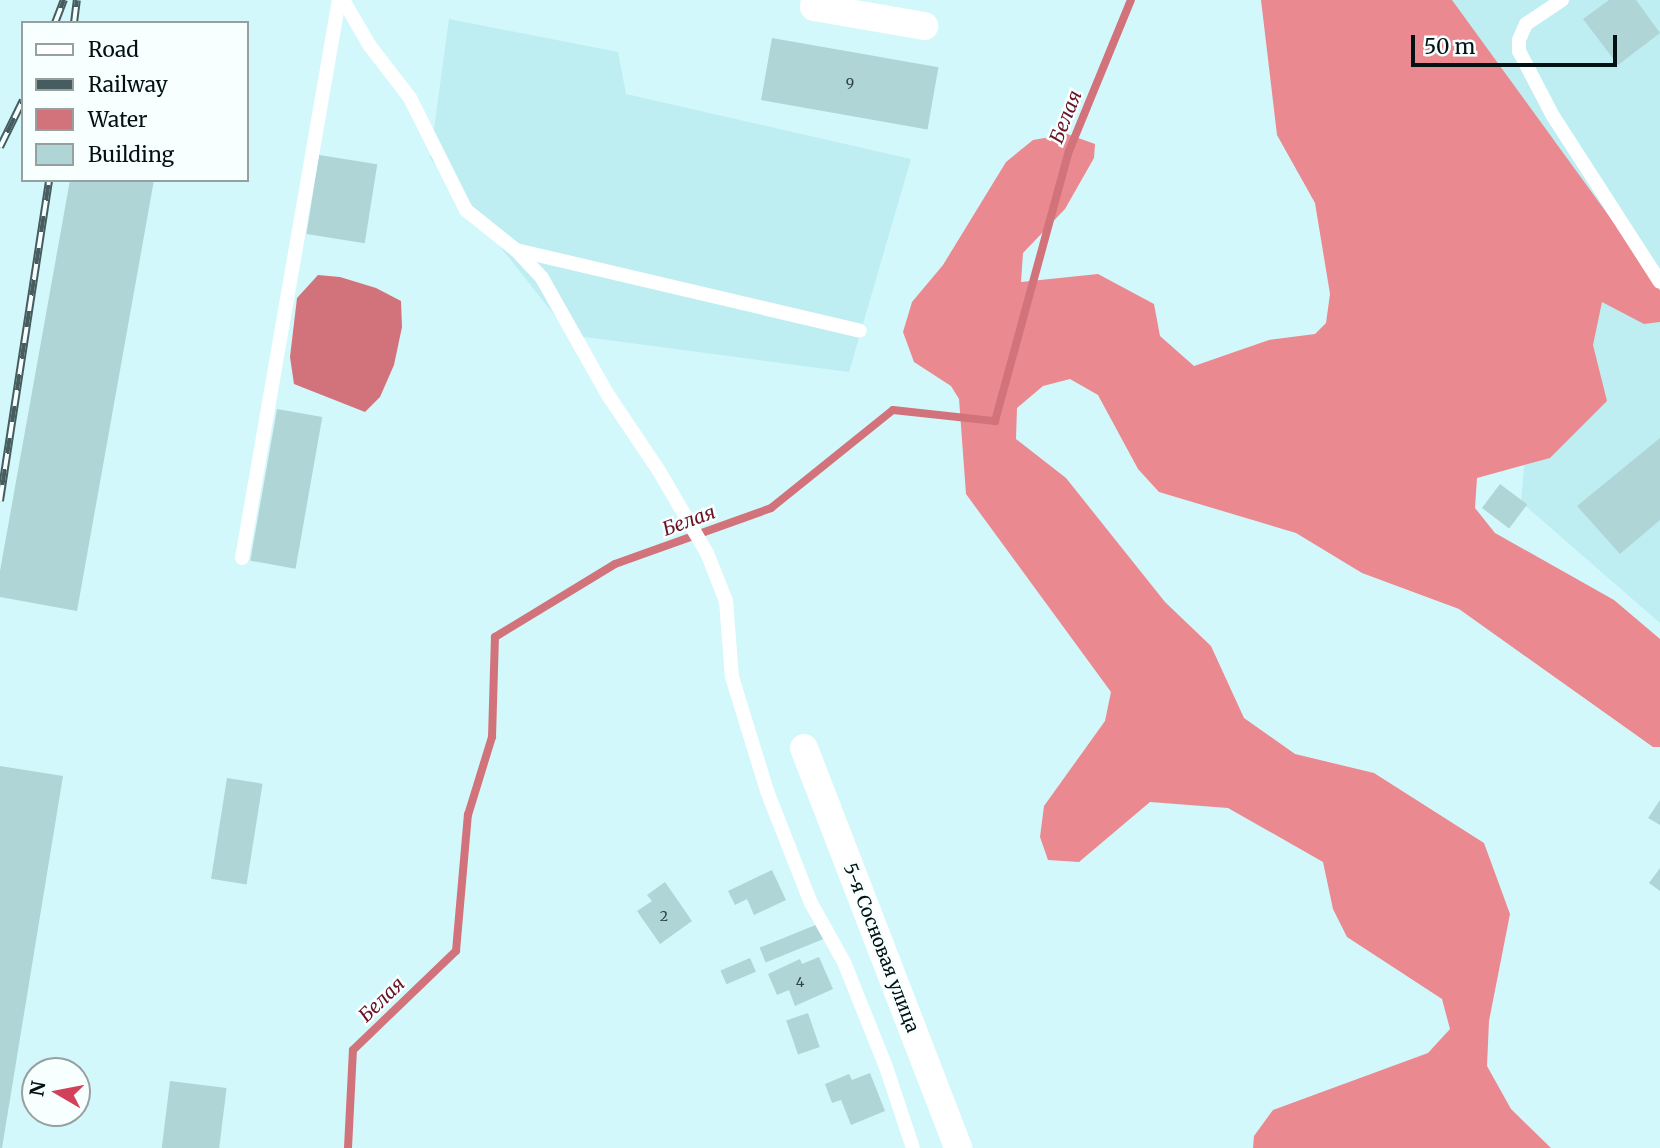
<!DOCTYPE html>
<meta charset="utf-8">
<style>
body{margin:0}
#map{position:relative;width:1660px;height:1148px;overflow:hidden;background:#d2f8fb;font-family:Merriweather,serif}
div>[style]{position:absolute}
.built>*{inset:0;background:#beeef1}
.forest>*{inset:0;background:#eb8991}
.water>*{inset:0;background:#d2737b}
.stream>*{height:8px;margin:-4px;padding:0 4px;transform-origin:4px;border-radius:4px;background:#d2737b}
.building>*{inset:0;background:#afd5d7;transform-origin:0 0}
.lane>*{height:14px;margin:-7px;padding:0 7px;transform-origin:7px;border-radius:7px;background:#fff}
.street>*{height:28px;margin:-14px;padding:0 14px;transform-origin:14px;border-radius:14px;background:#fff}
.rail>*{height:8px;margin-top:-4px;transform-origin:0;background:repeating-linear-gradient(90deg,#f7ffff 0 16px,#475c5e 0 32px);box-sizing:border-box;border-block:2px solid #475c5e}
span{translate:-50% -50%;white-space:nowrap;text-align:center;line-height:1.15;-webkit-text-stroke:5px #f7ffff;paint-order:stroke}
.number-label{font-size:14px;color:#2f4243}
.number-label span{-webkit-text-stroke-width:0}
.street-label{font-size:18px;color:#041112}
.water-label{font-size:19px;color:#6a1224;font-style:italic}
.legend{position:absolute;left:21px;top:21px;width:228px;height:161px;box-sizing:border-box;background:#f7ffff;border:2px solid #96a0a0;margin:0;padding:9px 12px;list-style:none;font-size:21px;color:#041112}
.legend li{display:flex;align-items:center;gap:14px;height:35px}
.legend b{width:35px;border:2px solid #96a0a0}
.north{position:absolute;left:21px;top:1057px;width:70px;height:70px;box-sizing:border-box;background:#f7ffff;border:2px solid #96a0a0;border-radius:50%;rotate:280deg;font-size:19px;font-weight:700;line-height:28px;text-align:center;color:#041112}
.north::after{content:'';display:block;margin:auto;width:24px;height:32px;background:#d24159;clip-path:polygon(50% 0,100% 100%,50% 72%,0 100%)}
.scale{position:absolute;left:1411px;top:35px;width:206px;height:32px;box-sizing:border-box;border:4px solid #041112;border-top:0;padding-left:9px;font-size:21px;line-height:24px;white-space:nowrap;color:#041112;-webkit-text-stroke:5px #f7ffff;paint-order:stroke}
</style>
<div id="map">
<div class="built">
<i style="clip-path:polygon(1439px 0,1660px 0,1660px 623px,1521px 502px,1552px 152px)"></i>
<i style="clip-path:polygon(449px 19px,618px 52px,626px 94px,911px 159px,849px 372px,570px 335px,430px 158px)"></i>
</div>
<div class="forest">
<i style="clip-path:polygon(1261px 0,1452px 0,1654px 278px,1660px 291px,1660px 322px,1644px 324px,1602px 302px,1593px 345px,1607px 401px,1550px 458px,1477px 478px,1475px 508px,1495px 533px,1614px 600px,1660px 639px,1660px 747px,1653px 747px,1459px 609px,1362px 573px,1296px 533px,1159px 492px,1138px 469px,1098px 395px,1070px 379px,1043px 386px,1017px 408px,1016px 439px,1066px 478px,1165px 602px,1211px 646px,1244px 718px,1295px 754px,1374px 773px,1484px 843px,1510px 914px,1489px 1021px,1487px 1066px,1511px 1109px,1551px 1148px,1253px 1148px,1254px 1136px,1273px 1110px,1428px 1053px,1450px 1029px,1442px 999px,1347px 937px,1333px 909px,1323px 862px,1228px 808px,1150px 802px,1079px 862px,1048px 860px,1040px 837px,1044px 806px,1105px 721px,1111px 692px,966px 494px,959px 399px,951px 386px,914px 362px,903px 332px,912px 302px,943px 265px,1006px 162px,1033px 140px,1067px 134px,1095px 144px,1094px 158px,1065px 209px,1023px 253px,1021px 282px,1098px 274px,1154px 304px,1160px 336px,1194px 366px,1269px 340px,1315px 334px,1326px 323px,1330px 294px,1315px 203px,1277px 135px)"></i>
</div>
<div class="water">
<i style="clip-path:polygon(318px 275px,340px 277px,376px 288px,401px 301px,402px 327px,394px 365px,380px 397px,365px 412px,294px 384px,290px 357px,297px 298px)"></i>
</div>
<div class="stream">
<i style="left:348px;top:1148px;width:98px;rotate:-87.1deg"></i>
<i style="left:353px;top:1050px;width:143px;rotate:-43.9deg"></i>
<i style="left:456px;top:951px;width:137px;rotate:-85deg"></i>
<i style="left:468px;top:815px;width:82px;rotate:-72.9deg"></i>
<i style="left:492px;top:737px;width:100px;rotate:-88.3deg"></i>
<i style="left:495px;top:637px;width:140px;rotate:-31.3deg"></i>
<i style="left:615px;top:564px;width:166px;rotate:-19.7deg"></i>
<i style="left:771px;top:508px;width:156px;rotate:-38.8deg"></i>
<i style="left:893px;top:410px;width:103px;rotate:6.2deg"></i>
<i style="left:995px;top:421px;width:280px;rotate:-74.7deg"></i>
<i style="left:1069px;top:151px;width:163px;rotate:-67.7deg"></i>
</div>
<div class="building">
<i style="clip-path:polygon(1609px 0,1636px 0,1660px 33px,1618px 65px,1583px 19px)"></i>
<i style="left:772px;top:38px;width:169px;height:63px;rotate:10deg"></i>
<i style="left:319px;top:155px;width:59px;height:80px;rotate:9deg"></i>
<i style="clip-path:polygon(70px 180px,154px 180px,77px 611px,0 597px,0 571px)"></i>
<i style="left:277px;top:409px;width:46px;height:154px;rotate:10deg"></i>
<i style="clip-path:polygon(1660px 438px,1660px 520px,1620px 554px,1577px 506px)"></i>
<i style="left:1500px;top:484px;width:34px;height:30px;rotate:37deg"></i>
<i style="clip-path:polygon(0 766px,63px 776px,2px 1148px,0 1148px)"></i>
<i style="left:227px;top:778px;width:36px;height:102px;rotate:9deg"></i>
<i style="clip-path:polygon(1660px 800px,1660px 825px,1648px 818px)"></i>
<i style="clip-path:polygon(1660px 868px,1660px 891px,1649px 883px)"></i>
<i style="clip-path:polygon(772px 870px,786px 900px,754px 915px,747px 899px,735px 905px,728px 891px)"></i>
<i style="clip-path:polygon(665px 882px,692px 921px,660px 944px,637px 911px,652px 901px,647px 895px)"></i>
<i style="left:818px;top:924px;width:16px;height:63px;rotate:68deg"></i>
<i style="clip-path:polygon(819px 957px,833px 989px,795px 1006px,789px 990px,777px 995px,768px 974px,800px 959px,802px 964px)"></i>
<i style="left:750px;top:958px;width:15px;height:32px;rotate:67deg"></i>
<i style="left:808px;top:1013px;width:36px;height:23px;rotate:71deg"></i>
<i style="clip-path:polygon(870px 1073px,885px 1111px,851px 1125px,841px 1100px,832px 1103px,825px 1084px,849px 1074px,852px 1080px)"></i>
<i style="left:170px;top:1081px;width:57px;height:68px;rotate:7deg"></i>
</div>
<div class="lane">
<i style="left:343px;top:0;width:53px;rotate:59.6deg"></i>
<i style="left:370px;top:46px;width:66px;rotate:52.4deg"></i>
<i style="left:410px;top:98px;width:125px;rotate:63.4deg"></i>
<i style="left:466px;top:210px;width:64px;rotate:38.7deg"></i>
<i style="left:516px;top:250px;width:353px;rotate:13.2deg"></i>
<i style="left:1562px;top:0;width:43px;rotate:146.3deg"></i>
<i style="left:1526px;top:24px;width:17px;rotate:114deg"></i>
<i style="left:1519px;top:40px;width:11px;rotate:90deg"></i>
<i style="left:1519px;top:51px;width:73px;rotate:62.4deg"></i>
<i style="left:1553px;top:116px;width:197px;rotate:57.2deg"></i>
<i style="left:516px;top:250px;width:38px;rotate:47deg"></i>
<i style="left:542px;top:278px;width:134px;rotate:60.6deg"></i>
<i style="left:608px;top:395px;width:92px;rotate:56.1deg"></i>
<i style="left:659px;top:471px;width:95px;rotate:59.7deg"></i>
<i style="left:707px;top:553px;width:52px;rotate:68.4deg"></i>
<i style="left:726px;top:601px;width:76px;rotate:85.5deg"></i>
<i style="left:732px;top:677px;width:119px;rotate:72.9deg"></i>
<i style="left:767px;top:791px;width:120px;rotate:68.6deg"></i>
<i style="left:811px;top:903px;width:68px;rotate:60.8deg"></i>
<i style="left:844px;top:962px;width:113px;rotate:68.2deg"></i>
<i style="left:886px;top:1067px;width:85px;rotate:71.6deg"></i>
<i style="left:242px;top:558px;width:566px;rotate:-80.14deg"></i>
</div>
<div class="street">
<i style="left:815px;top:0;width:7px;rotate:98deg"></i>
<i style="left:814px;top:7px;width:112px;rotate:9.8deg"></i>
<i style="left:804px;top:748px;width:429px;rotate:68.9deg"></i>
</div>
<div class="rail">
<i style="left:55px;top:23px;width:25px;rotate:-69deg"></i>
<i style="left:74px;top:23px;width:23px;rotate:-83deg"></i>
<i style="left:0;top:147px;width:52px;rotate:-63.9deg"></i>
<i style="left:0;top:501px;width:325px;rotate:-81.3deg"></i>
</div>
<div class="number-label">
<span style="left:850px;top:83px">9</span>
<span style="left:664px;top:916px">2</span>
<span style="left:800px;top:982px">4</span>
</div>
<div class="street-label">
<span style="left:881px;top:948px;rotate:69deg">5-я Сосновая улица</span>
</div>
<div class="water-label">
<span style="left:1066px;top:117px;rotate:-68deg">Белая</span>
<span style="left:689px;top:521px;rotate:-20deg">Белая</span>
<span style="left:382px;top:1000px;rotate:-44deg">Белая</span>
</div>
<ul class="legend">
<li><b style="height:9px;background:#fff"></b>Road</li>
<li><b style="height:9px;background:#475c5e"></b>Railway</li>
<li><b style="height:19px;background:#d2737b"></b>Water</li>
<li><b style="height:19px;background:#afd5d7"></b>Building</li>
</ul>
<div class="north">N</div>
<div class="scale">50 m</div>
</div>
